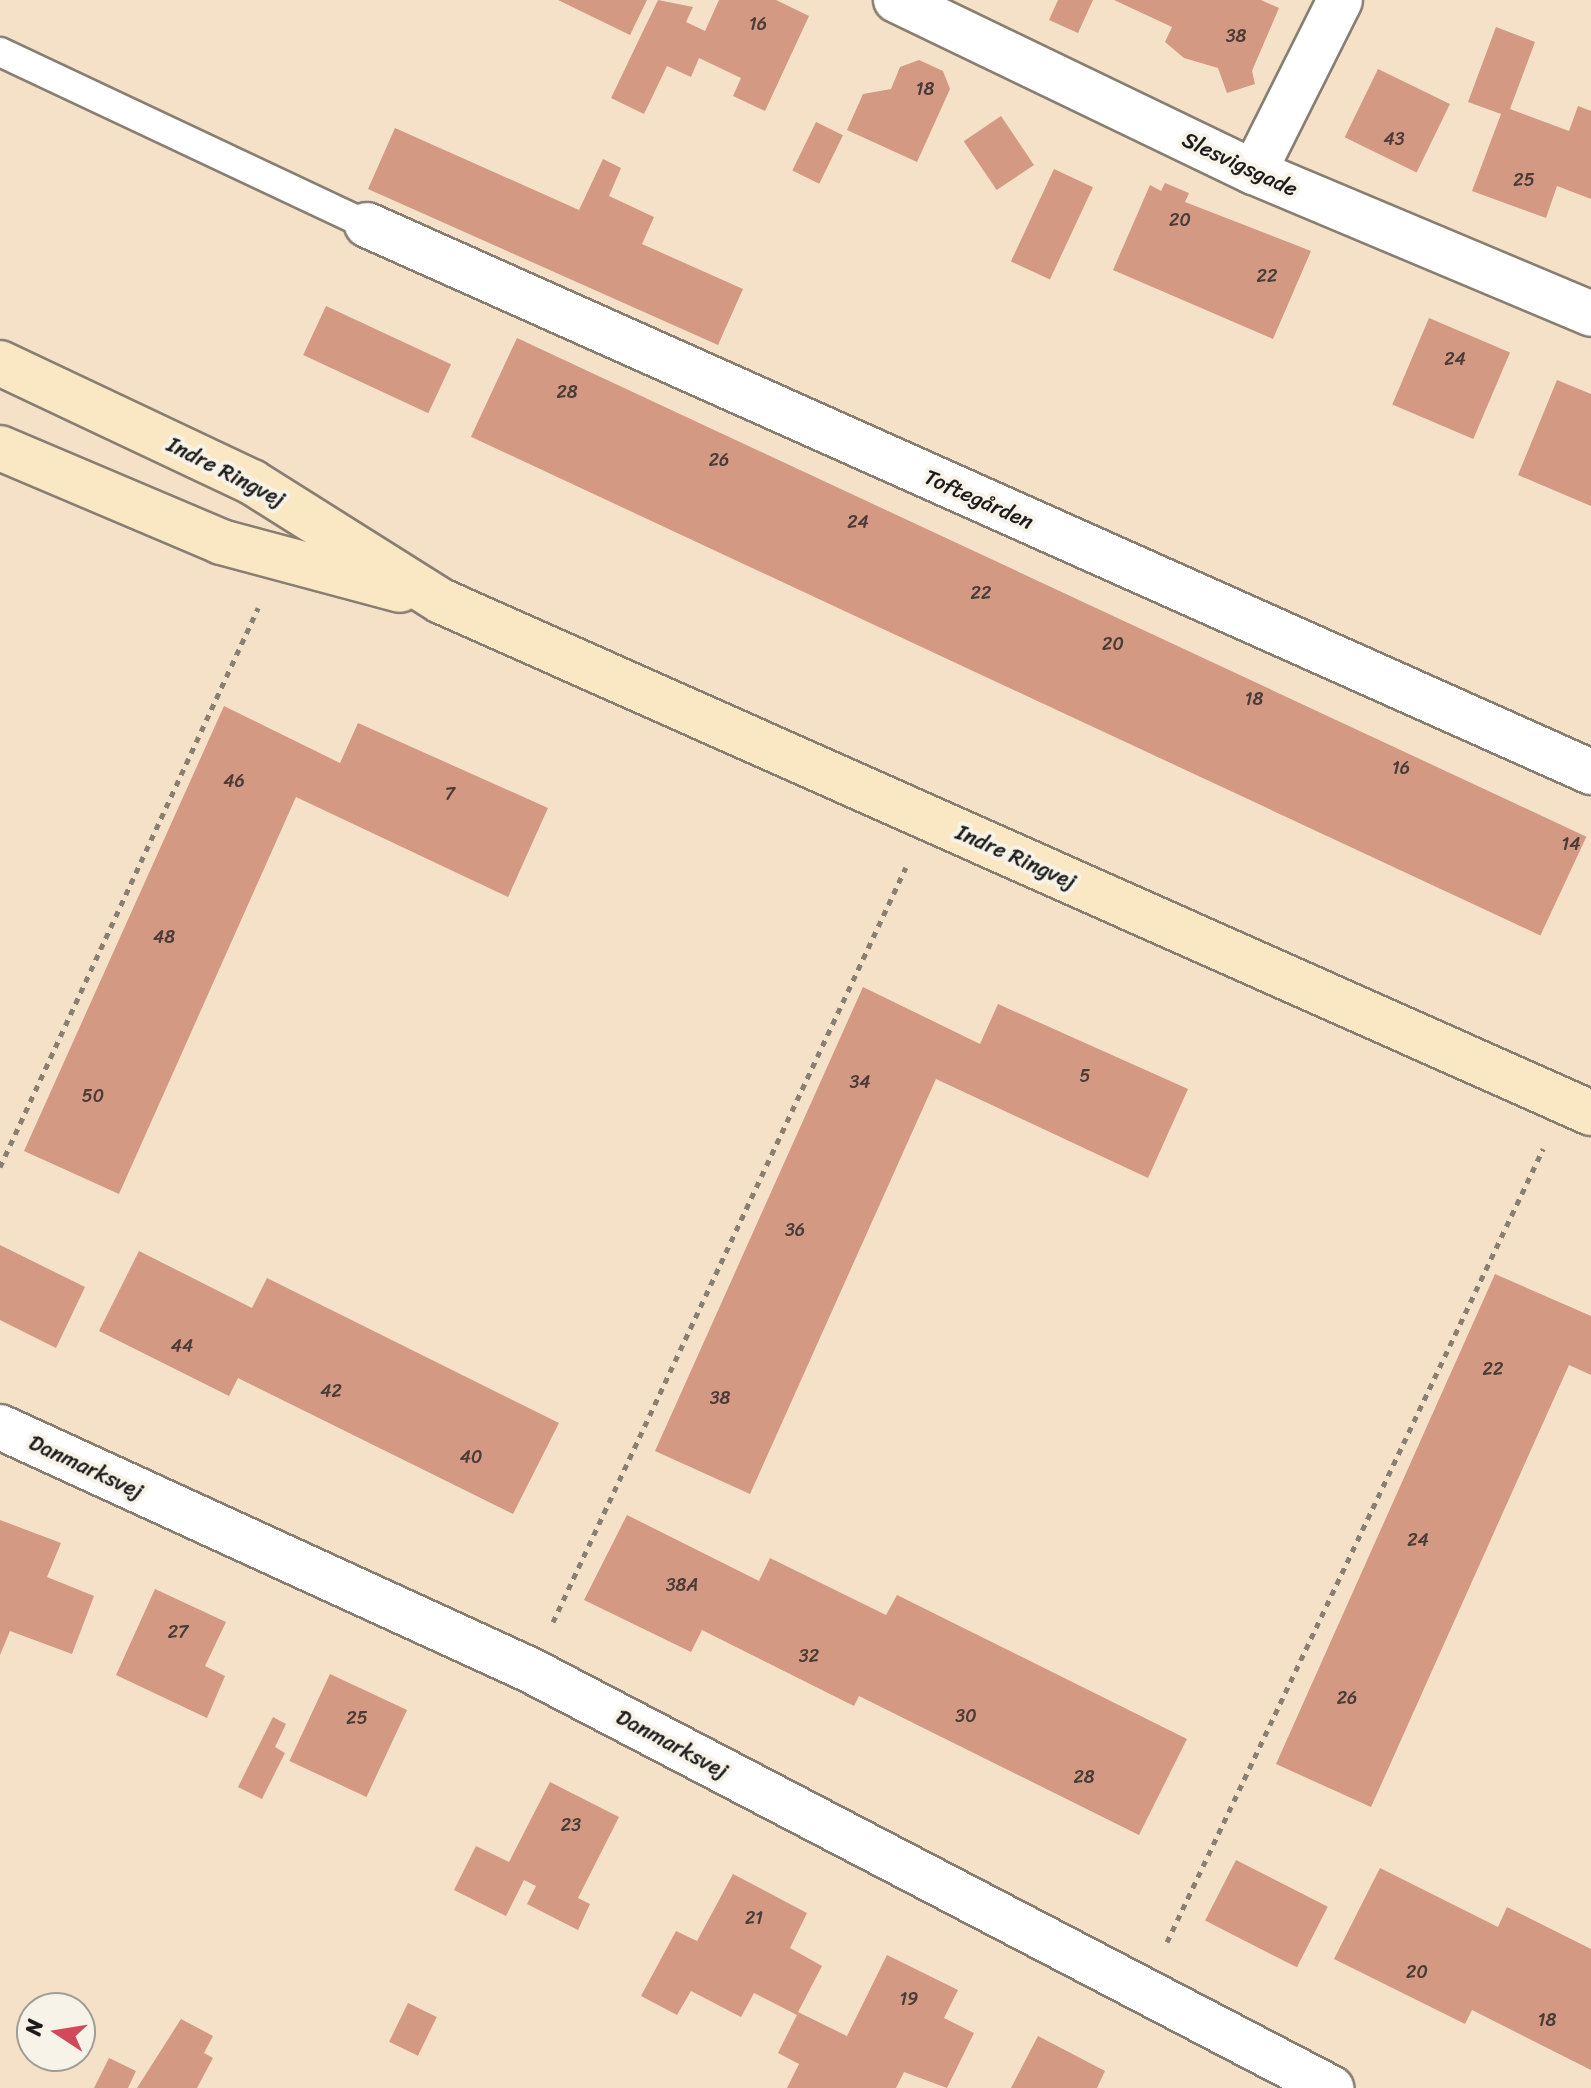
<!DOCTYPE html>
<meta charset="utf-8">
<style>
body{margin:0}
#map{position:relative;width:1591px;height:2088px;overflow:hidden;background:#f5e1c8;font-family:Sriracha,sans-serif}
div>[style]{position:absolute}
.building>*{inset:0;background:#d39983;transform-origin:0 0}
.path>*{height:5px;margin-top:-2.5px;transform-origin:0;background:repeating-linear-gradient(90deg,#887e72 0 6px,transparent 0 12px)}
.roads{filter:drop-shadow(2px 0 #887e72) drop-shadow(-2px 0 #887e72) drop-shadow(0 2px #887e72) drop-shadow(0 -2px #887e72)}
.service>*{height:28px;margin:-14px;padding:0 14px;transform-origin:14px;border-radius:14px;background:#fff}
.minor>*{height:44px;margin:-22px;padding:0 22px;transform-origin:22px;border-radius:22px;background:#fff}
.secondary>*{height:44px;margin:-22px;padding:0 22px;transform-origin:22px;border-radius:22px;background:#fae7c3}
span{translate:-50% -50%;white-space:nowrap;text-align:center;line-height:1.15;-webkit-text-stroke:8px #f7f3e8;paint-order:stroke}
.number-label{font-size:18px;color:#4a3b36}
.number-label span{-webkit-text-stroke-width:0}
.street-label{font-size:22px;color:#1c1c1c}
.north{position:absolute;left:16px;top:1992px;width:80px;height:80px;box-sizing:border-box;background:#f7f3e8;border:2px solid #9f9d96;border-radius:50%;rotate:282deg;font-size:22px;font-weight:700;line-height:32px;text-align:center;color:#1c1c1c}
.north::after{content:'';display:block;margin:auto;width:28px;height:36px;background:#d1495b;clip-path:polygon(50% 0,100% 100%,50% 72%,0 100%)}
</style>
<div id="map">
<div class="building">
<i style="clip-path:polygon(558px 0,647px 0,630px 35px)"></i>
<i style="clip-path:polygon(658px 0,693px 7px,686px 22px,705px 31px,719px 0,776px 0,809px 16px,765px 111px,733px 96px,741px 78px,699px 58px,691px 77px,667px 66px,644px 114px,611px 98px)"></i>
<i style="clip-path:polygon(1058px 0,1093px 0,1078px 33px,1049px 20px)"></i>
<i style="clip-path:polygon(1114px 0,1261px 0,1279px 8px,1252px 71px,1255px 84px,1227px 93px,1218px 68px,1184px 58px,1165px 42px,1172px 27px)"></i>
<i style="clip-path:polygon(1496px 27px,1535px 42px,1510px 109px,1569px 131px,1578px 106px,1591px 111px,1591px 199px,1557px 186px,1546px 218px,1472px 191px,1501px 114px,1468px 102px)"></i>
<i style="clip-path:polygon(919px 60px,943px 71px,950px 89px,917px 162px,847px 130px,863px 94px,891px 89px,900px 67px)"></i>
<i style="left:1378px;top:69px;width:80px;height:76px;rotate:26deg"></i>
<i style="left:1001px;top:116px;width:59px;height:45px;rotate:56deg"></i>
<i style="left:816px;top:122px;width:30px;height:54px;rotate:26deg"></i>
<i style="clip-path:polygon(395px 128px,579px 210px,603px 159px,621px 168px,609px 196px,654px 217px,642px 244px,743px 289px,718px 345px,368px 189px)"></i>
<i style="left:1054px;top:169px;width:43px;height:102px;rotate:25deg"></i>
<i style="clip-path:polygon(1165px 183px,1189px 193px,1185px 202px,1311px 251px,1273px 339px,1113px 270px,1150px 185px,1161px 191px)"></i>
<i style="left:326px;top:306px;width:138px;height:54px;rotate:25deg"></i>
<i style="left:1429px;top:318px;width:88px;height:94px;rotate:23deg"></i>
<i style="left:517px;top:338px;width:1180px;height:109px;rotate:25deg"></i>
<i style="clip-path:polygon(1557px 380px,1591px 394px,1591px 506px,1518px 475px)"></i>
<i style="clip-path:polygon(224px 706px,340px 763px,358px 723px,548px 808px,508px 897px,296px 797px,119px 1194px,24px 1151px)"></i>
<i style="clip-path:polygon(863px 987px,980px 1044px,998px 1004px,1188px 1089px,1148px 1178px,936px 1079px,750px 1494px,655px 1451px)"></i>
<i style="clip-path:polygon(0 1245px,85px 1287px,56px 1348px,0 1320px)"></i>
<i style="clip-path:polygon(139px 1251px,252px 1308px,267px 1278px,559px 1423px,513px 1514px,238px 1378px,229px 1396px,99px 1331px)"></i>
<i style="clip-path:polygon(1495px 1274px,1591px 1316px,1591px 1375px,1569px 1365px,1371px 1807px,1276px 1764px)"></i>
<i style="clip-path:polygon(627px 1515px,759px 1581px,770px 1558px,886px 1615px,897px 1595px,1187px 1739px,1139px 1835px,859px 1696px,854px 1706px,702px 1630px,691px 1652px,584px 1600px)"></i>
<i style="clip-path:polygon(0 1520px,61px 1543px,47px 1577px,94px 1596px,72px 1654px,10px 1631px,0 1655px)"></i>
<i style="clip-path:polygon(155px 1589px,226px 1622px,205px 1666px,225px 1676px,207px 1718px,116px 1675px)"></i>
<i style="left:330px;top:1674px;width:85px;height:96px;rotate:25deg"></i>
<i style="clip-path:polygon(273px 1717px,286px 1724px,275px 1747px,285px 1753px,262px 1799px,238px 1787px)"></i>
<i style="clip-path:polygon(550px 1782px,619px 1817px,578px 1898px,590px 1904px,578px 1930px,527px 1904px,536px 1886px,524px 1880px,506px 1916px,454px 1890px,476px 1846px,509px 1862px)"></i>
<i style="left:1236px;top:1860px;width:103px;height:68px;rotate:27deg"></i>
<i style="clip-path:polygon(1380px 1868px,1498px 1927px,1507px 1907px,1591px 1949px,1591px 2070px,1472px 2010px,1465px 2024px,1334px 1959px)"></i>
<i style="clip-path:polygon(733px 1874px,807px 1913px,790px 1948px,822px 1966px,798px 2012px,847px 2036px,887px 1955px,958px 1990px,944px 2018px,974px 2033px,947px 2088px,904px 2072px,896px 2088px,787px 2088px,799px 2064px,778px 2053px,797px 2015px,754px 1993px,741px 2017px,691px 1991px,677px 2015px,641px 1996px,676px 1931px,697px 1941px)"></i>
<i style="left:408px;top:2003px;width:32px;height:43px;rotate:26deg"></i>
<i style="clip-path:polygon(181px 2019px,213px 2036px,204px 2053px,213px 2058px,197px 2088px,137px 2088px)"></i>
<i style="clip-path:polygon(1038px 2036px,1105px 2071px,1097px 2088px,1011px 2088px)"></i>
<i style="clip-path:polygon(109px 2058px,136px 2071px,128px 2088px,94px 2088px)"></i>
</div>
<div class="path">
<i style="left:0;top:1167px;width:616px;rotate:-65.22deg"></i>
<i style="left:553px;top:1622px;width:833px;rotate:-64.94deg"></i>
<i style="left:1167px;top:1942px;width:878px;rotate:-64.63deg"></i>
</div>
<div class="roads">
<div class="service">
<i style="left:0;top:52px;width:406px;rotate:25.2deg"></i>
</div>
<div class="minor">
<i style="left:896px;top:0;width:397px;rotate:25.7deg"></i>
<i style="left:1254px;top:172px;width:366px;rotate:22.8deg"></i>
<i style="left:1254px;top:172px;width:192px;rotate:-63.4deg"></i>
<i style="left:367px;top:225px;width:1341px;rotate:24.08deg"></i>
<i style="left:0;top:1427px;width:583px;rotate:24.63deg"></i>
<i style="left:530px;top:1670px;width:904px;rotate:27.56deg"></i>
</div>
<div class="secondary">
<i style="left:0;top:363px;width:279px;rotate:25.3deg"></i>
<i style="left:252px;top:482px;width:223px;rotate:32.2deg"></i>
<i style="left:441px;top:601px;width:1259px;rotate:24deg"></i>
<i style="left:0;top:448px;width:240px;rotate:23deg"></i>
<i style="left:221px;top:542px;width:185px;rotate:15deg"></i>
</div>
</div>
<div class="number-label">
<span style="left:758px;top:24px">16</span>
<span style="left:1236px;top:36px">38</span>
<span style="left:925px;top:89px">18</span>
<span style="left:1394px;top:139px">43</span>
<span style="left:1524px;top:180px">25</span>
<span style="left:1180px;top:220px">20</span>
<span style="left:1267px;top:276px">22</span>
<span style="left:1455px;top:359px">24</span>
<span style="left:567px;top:392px">28</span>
<span style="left:719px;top:460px">26</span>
<span style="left:858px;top:522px">24</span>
<span style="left:981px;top:593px">22</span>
<span style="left:1113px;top:644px">20</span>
<span style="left:1254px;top:699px">18</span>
<span style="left:1401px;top:768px">16</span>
<span style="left:234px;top:781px">46</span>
<span style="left:450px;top:794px">7</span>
<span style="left:1571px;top:844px">14</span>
<span style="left:164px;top:937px">48</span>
<span style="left:1085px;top:1076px">5</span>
<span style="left:860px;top:1082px">34</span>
<span style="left:93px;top:1096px">50</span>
<span style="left:795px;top:1230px">36</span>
<span style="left:182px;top:1346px">44</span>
<span style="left:1493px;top:1369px">22</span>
<span style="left:331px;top:1391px">42</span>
<span style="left:720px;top:1398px">38</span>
<span style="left:471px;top:1457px">40</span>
<span style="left:1418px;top:1540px">24</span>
<span style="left:682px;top:1585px">38A</span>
<span style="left:178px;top:1632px">27</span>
<span style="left:809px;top:1656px">32</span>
<span style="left:1347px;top:1698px">26</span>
<span style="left:966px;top:1716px">30</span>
<span style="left:357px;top:1718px">25</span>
<span style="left:1084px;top:1777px">28</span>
<span style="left:571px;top:1825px">23</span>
<span style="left:754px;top:1918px">21</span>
<span style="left:1417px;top:1972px">20</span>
<span style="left:909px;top:1999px">19</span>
<span style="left:1547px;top:2020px">18</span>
</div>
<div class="street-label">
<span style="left:1240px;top:164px;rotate:25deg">Slesvigsgade</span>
<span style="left:226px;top:472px;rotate:27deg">Indre Ringvej</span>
<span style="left:979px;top:499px;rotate:24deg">Toftegården</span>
<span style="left:1016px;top:857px;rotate:24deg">Indre Ringvej</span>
<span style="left:86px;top:1467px;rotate:25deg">Danmarksvej</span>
<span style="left:672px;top:1744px;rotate:28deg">Danmarksvej</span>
</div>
<div class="north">N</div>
</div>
